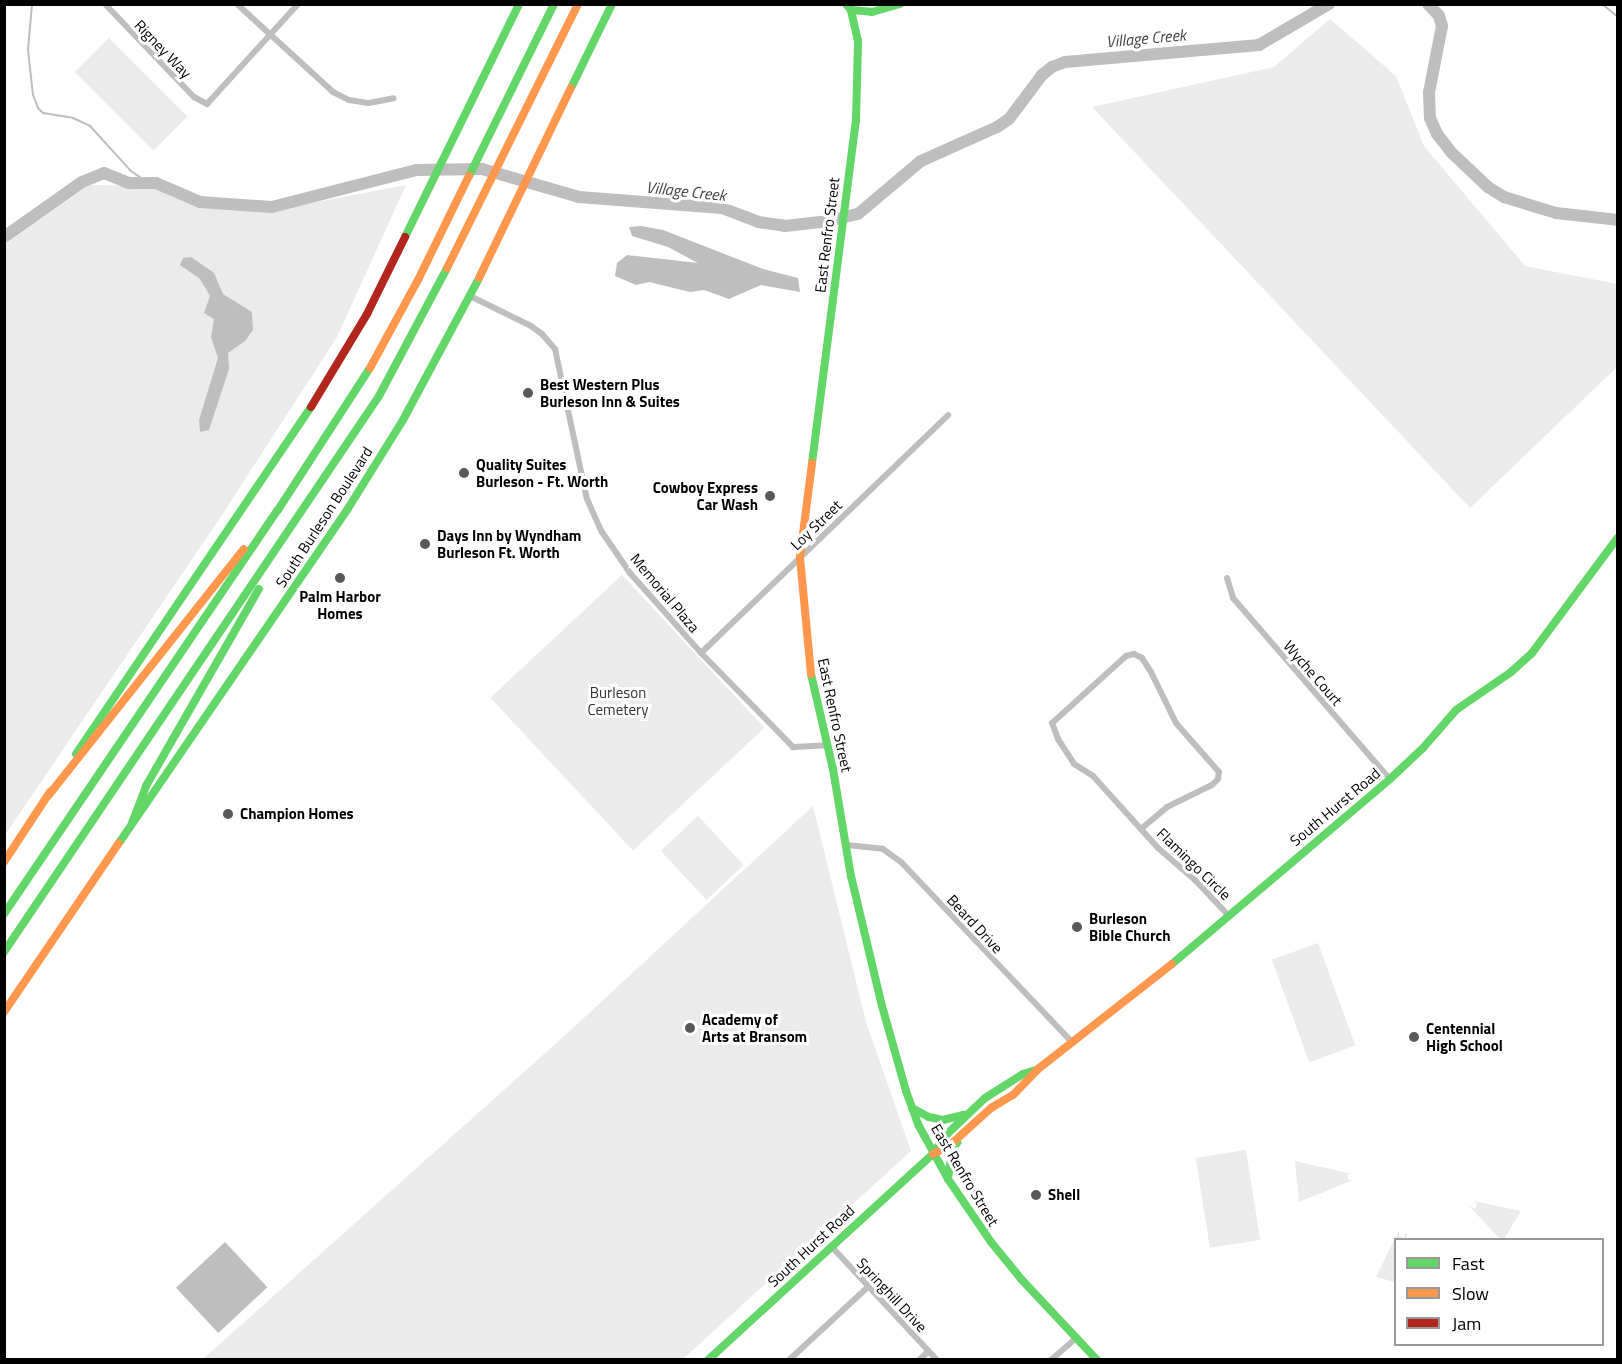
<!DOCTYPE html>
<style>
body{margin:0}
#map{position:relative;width:1622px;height:1364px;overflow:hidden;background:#fff;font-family:"Titillium Web",sans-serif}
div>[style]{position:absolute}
.green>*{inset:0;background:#ebebeb;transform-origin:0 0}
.water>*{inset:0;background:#bebebe;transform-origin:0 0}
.stream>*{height:2px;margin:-1px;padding:0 1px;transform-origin:1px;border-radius:1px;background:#bebebe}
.river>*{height:12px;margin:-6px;padding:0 6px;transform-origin:6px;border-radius:6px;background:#bebebe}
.street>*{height:6px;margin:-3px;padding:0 3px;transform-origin:3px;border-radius:3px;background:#bebebe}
.fast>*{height:8px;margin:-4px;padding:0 4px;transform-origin:4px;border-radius:4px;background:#63d668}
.slow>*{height:8px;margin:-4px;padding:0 4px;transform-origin:4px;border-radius:4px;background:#ff974d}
.jam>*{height:8px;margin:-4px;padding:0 4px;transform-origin:4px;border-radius:4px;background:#b3261e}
.dots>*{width:16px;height:16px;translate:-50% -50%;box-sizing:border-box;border:3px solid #fff;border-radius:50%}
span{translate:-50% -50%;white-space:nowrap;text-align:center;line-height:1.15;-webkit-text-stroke:6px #fff;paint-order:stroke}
.street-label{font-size:15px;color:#000}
.poi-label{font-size:15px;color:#000;font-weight:700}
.left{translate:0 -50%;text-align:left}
.right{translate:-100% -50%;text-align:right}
.park-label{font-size:15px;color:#323232}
.water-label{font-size:16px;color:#434343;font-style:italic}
.frame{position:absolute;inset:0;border:6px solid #000;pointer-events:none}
.legend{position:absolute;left:1394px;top:1238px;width:210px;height:108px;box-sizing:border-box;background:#fff;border:2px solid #999;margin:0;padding:8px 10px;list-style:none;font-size:18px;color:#000}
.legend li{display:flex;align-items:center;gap:12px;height:30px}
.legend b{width:30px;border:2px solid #999}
</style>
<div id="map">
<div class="green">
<i style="clip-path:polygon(1330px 19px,1396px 76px,1424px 146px,1525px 266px,1617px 284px,1617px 367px,1470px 508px,1092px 107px,1274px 67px)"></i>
<i style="left:109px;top:38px;width:111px;height:48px;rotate:45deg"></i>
<i style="clip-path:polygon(89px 185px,157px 186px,196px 205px,270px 211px,406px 185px,337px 337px,222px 515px,5px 835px,5px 244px)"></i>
<i style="left:622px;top:575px;width:209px;height:180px;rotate:47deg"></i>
<i style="clip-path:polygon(813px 806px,866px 1022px,911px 1151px,683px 1359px,203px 1359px,561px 1039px)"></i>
<i style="left:698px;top:816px;width:67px;height:51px;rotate:47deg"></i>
<i style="left:1318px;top:943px;width:109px;height:49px;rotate:70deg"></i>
<i style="left:1246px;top:1150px;width:91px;height:51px;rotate:81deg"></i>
<i style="clip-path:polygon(1295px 1161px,1352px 1174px,1348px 1174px,1348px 1180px,1353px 1180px,1299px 1202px)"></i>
<i style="clip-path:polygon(1474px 1201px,1521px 1211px,1504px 1239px,1500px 1239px,1469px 1206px,1475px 1209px,1477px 1204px)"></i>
<i style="clip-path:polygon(1399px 1230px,1399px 1236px,1404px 1238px,1406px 1232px,1407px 1239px,1396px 1240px,1395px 1282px,1376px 1277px)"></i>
</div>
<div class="water">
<i style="clip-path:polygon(641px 226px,663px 230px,763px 269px,798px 278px,800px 292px,761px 285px,729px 299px,704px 290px,690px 292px,649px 282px,636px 285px,615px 276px,617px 263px,627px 255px,698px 263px,668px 247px,632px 236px,629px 227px)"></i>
<i style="clip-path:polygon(191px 257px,214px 273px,223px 294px,252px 312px,253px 330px,245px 341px,228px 353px,229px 369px,209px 430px,200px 432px,199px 420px,218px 358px,211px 337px,214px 319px,204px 313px,210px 296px,200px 279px,180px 265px,183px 258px)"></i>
<i style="left:225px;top:1242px;width:62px;height:67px;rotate:47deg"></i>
</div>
<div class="stream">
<i style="left:32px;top:4px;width:46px;rotate:95deg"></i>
<i style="left:28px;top:50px;width:45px;rotate:83.7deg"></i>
<i style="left:33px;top:95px;width:14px;rotate:69deg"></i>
<i style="left:38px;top:108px;width:7px;rotate:45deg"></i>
<i style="left:43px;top:113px;width:30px;rotate:9deg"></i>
<i style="left:73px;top:118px;width:19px;rotate:25deg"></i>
<i style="left:90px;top:126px;width:61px;rotate:47.7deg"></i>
<i style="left:131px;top:171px;width:19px;rotate:35deg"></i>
<i style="left:1602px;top:4px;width:21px;rotate:39deg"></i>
</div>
<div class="river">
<i style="left:1428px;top:4px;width:16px;rotate:47deg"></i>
<i style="left:1439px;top:16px;width:10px;rotate:73deg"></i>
<i style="left:1442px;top:26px;width:67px;rotate:101.1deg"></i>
<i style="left:1429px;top:92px;width:26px;rotate:88deg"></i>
<i style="left:1430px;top:118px;width:17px;rotate:66deg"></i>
<i style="left:1437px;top:134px;width:24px;rotate:52deg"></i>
<i style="left:1452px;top:153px;width:50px;rotate:43.4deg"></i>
<i style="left:1488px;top:187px;width:19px;rotate:32deg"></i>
<i style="left:1504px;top:197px;width:54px;rotate:17.1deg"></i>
<i style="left:1556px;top:213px;width:62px;rotate:6.4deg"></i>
<i style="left:4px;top:237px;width:95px;rotate:-35.2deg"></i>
<i style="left:82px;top:182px;width:24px;rotate:-22deg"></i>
<i style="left:104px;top:173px;width:27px;rotate:22deg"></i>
<i style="left:129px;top:183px;width:27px"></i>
<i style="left:156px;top:183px;width:48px;rotate:23.4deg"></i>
<i style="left:200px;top:202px;width:72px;rotate:4deg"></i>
<i style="left:272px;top:207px;width:149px;rotate:-14.4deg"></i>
<i style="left:416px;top:170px;width:66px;rotate:-0.9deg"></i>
<i style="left:482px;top:169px;width:101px;rotate:16.1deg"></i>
<i style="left:579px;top:197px;width:143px;rotate:4.4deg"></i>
<i style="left:722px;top:208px;width:39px;rotate:21deg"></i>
<i style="left:758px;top:222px;width:27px;rotate:8deg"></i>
<i style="left:785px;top:226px;width:44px;rotate:-6.5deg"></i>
<i style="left:829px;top:221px;width:30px;rotate:-14deg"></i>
<i style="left:858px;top:214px;width:82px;rotate:-40.1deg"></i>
<i style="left:921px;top:161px;width:83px;rotate:-24.1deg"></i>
<i style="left:997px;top:127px;width:14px;rotate:-34deg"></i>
<i style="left:1009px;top:119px;width:55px;rotate:-53.1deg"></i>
<i style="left:1042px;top:75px;width:13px;rotate:-39deg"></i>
<i style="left:1052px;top:67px;width:14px;rotate:-21deg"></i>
<i style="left:1065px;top:62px;width:195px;rotate:-5deg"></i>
<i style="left:1259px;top:45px;width:81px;rotate:-30.4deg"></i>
</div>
<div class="street">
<i style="left:105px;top:4px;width:129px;rotate:46.3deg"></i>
<i style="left:194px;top:97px;width:15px;rotate:28deg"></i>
<i style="left:207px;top:104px;width:135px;rotate:-47.7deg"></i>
<i style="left:237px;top:4px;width:130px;rotate:42.5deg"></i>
<i style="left:333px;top:92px;width:18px;rotate:27deg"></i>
<i style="left:349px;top:100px;width:20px;rotate:9deg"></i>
<i style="left:369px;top:103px;width:25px;rotate:-11deg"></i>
<i style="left:470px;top:296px;width:68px;rotate:26.2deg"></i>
<i style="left:531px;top:326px;width:14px;rotate:36deg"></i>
<i style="left:542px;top:334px;width:20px;rotate:49deg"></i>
<i style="left:555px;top:349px;width:153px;rotate:78deg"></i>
<i style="left:587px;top:499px;width:36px;rotate:66deg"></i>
<i style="left:602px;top:532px;width:50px;rotate:55.7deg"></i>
<i style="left:630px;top:573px;width:107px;rotate:48.4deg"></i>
<i style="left:701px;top:653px;width:132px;rotate:45.6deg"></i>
<i style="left:793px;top:747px;width:34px;rotate:-3deg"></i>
<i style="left:1227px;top:578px;width:21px;rotate:73deg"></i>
<i style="left:1233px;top:598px;width:240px;rotate:49.1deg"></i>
<i style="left:701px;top:653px;width:343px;rotate:-43.9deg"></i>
<i style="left:1141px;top:829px;width:34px;rotate:-40deg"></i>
<i style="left:1167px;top:807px;width:50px;rotate:-26.1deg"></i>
<i style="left:1212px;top:785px;width:8px;rotate:-45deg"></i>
<i style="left:1218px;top:779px;width:7px;rotate:-82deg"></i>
<i style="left:1219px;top:772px;width:65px;rotate:-131.3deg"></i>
<i style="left:1176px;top:723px;width:57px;rotate:-116.1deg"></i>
<i style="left:1151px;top:672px;width:17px;rotate:-123deg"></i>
<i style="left:1142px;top:658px;width:9px;rotate:-153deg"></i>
<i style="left:1134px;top:654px;width:8px;rotate:166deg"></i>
<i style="left:1126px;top:656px;width:100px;rotate:137.8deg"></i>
<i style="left:1052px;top:723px;width:17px;rotate:69deg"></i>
<i style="left:1058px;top:739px;width:30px;rotate:57deg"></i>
<i style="left:1074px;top:764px;width:22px;rotate:32deg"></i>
<i style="left:1093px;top:776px;width:97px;rotate:47.9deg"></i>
<i style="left:1158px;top:848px;width:49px;rotate:40.9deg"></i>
<i style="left:1195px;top:880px;width:50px;rotate:46.6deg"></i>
<i style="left:847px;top:845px;width:36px;rotate:6deg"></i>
<i style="left:883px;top:849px;width:24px;rotate:36deg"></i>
<i style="left:902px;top:863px;width:248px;rotate:46.5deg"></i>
<i style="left:831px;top:1246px;width:156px;rotate:47.1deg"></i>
<i style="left:789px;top:1360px;width:109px;rotate:-42.8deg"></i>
<i style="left:919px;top:1360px;width:13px;rotate:-42deg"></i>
<i style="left:1051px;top:1360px;width:33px;rotate:-41deg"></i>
</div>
<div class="fast">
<i style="left:851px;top:10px;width:21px;rotate:5deg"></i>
<i style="left:872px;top:12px;width:29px;rotate:-16deg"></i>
<i style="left:571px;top:88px;width:93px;rotate:-64deg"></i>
<i style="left:469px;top:176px;width:192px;rotate:-63.7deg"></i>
<i style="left:405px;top:237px;width:259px;rotate:-63.9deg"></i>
<i style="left:812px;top:463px;width:346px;rotate:-82.7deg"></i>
<i style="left:856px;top:120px;width:79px;rotate:-88.5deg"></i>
<i style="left:858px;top:41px;width:32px;rotate:-103deg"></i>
<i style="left:851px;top:10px;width:8px;rotate:-130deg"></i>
<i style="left:811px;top:674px;width:98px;rotate:77deg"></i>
<i style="left:833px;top:769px;width:109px;rotate:80.5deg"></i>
<i style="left:851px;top:876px;width:134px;rotate:76.6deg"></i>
<i style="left:882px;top:1006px;width:88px;rotate:74.2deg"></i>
<i style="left:906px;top:1091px;width:37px;rotate:70deg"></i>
<i style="left:919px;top:1126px;width:60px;rotate:61.3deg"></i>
<i style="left:948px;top:1179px;width:76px;rotate:55.7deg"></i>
<i style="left:991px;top:1242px;width:49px;rotate:50.8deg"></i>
<i style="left:1022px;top:1280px;width:110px;rotate:46.8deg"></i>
<i style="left:76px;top:754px;width:419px;rotate:-55.9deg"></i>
<i style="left:132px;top:823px;width:40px;rotate:-69deg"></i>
<i style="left:146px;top:786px;width:227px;rotate:-60.2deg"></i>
<i style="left:119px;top:843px;width:404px;rotate:-55.6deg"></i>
<i style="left:347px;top:510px;width:106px;rotate:-58.1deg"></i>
<i style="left:403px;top:420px;width:161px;rotate:-61.8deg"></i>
<i style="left:4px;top:914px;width:488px;rotate:-55.9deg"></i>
<i style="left:278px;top:510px;width:169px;rotate:-57.1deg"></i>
<i style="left:4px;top:952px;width:671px;rotate:-56deg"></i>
<i style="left:379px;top:396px;width:145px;rotate:-62deg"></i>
<i style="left:1172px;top:964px;width:286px;rotate:-40.3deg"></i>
<i style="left:1390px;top:779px;width:45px;rotate:-43.2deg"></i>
<i style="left:1423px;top:748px;width:50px;rotate:-49deg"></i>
<i style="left:1456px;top:710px;width:67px;rotate:-34.6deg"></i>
<i style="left:1511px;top:672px;width:28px;rotate:-42deg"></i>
<i style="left:1532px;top:653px;width:144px;rotate:-53.4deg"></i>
<i style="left:912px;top:1108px;width:19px;rotate:28deg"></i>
<i style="left:929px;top:1117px;width:14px;rotate:12deg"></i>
<i style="left:943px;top:1120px;width:21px;rotate:-14deg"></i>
<i style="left:948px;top:1179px;width:29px;rotate:-82deg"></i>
<i style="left:952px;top:1150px;width:9px;rotate:-54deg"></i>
<i style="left:708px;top:1360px;width:305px;rotate:-42.5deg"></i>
<i style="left:933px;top:1154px;width:22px;rotate:-56deg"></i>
<i style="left:945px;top:1136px;width:55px;rotate:-43.5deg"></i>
<i style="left:985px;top:1098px;width:45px;rotate:-32.3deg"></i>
<i style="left:1023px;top:1074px;width:14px;rotate:-17deg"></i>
</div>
<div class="slow">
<i style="left:447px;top:268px;width:295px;rotate:-63.6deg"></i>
<i style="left:479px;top:278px;width:211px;rotate:-64.2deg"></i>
<i style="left:370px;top:368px;width:100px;rotate:-61.4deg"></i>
<i style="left:418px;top:280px;width:116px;rotate:-63.9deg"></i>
<i style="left:811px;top:674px;width:118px;rotate:-95.4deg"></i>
<i style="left:800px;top:557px;width:95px;rotate:-82.7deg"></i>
<i style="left:48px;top:796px;width:315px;rotate:-51.6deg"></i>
<i style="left:4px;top:862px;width:84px;rotate:-56.7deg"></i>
<i style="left:4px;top:1012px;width:204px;rotate:-55.8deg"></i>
<i style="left:933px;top:1154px;width:18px;rotate:-27deg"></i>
<i style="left:949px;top:1146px;width:57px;rotate:-42.1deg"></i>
<i style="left:991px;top:1108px;width:26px;rotate:-31deg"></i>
<i style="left:1013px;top:1095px;width:36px;rotate:-46deg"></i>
<i style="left:1038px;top:1069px;width:170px;rotate:-38.1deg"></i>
</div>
<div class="jam">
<i style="left:311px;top:407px;width:109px;rotate:-58.9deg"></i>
<i style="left:367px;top:314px;width:86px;rotate:-63.7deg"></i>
</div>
<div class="dots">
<i style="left:528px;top:393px;background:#595959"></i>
<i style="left:464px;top:473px;background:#595959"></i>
<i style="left:770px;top:496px;background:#595959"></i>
<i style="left:425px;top:544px;background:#595959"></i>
<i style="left:340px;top:578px;background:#595959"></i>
<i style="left:228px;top:814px;background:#595959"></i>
<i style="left:1077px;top:927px;background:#595959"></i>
<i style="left:690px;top:1028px;background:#595959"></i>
<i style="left:1414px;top:1037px;background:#595959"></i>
<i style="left:1036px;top:1195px;background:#595959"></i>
</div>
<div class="street-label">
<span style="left:163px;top:49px;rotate:46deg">Rigney Way</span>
<span style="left:827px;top:235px;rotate:-83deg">East Renfro Street</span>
<span style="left:324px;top:517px;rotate:-57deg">South Burleson Boulevard</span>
<span style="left:816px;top:525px;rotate:-44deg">Loy Street</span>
<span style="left:665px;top:593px;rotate:50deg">Memorial Plaza</span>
<span style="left:1313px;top:673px;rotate:49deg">Wyche Court</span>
<span style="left:835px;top:715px;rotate:78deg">East Renfro Street</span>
<span style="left:1335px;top:807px;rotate:-40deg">South Hurst Road</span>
<span style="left:1194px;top:864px;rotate:44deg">Flamingo Circle</span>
<span style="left:975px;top:924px;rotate:47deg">Beard Drive</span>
<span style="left:965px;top:1175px;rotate:59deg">East Renfro Street</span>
<span style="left:811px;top:1246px;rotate:-43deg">South Hurst Road</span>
<span style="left:892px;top:1295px;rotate:47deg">Springhill Drive</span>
</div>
<div class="poi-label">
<span class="left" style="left:540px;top:393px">Best Western Plus<br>Burleson Inn &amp; Suites</span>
<span class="left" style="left:476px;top:473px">Quality Suites<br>Burleson - Ft. Worth</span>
<span class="right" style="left:758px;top:496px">Cowboy Express<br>Car Wash</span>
<span class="left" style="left:437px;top:544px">Days Inn by Wyndham<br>Burleson Ft. Worth</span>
<span style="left:340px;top:605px">Palm Harbor<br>Homes</span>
<span class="left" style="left:240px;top:814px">Champion Homes</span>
<span class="left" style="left:1089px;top:927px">Burleson<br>Bible Church</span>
<span class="left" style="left:702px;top:1028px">Academy of<br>Arts at Bransom</span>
<span class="left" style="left:1426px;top:1037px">Centennial<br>High School</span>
<span class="left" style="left:1048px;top:1195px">Shell</span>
</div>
<div class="park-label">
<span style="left:618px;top:701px">Burleson<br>Cemetery</span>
</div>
<div class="water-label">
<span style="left:1146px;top:38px;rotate:-5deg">Village Creek</span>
<span style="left:686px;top:191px;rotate:6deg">Village Creek</span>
</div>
<div class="frame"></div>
<ul class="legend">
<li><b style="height:8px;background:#63d668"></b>Fast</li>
<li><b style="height:8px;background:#ff974d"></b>Slow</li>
<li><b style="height:8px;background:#b3261e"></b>Jam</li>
</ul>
</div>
